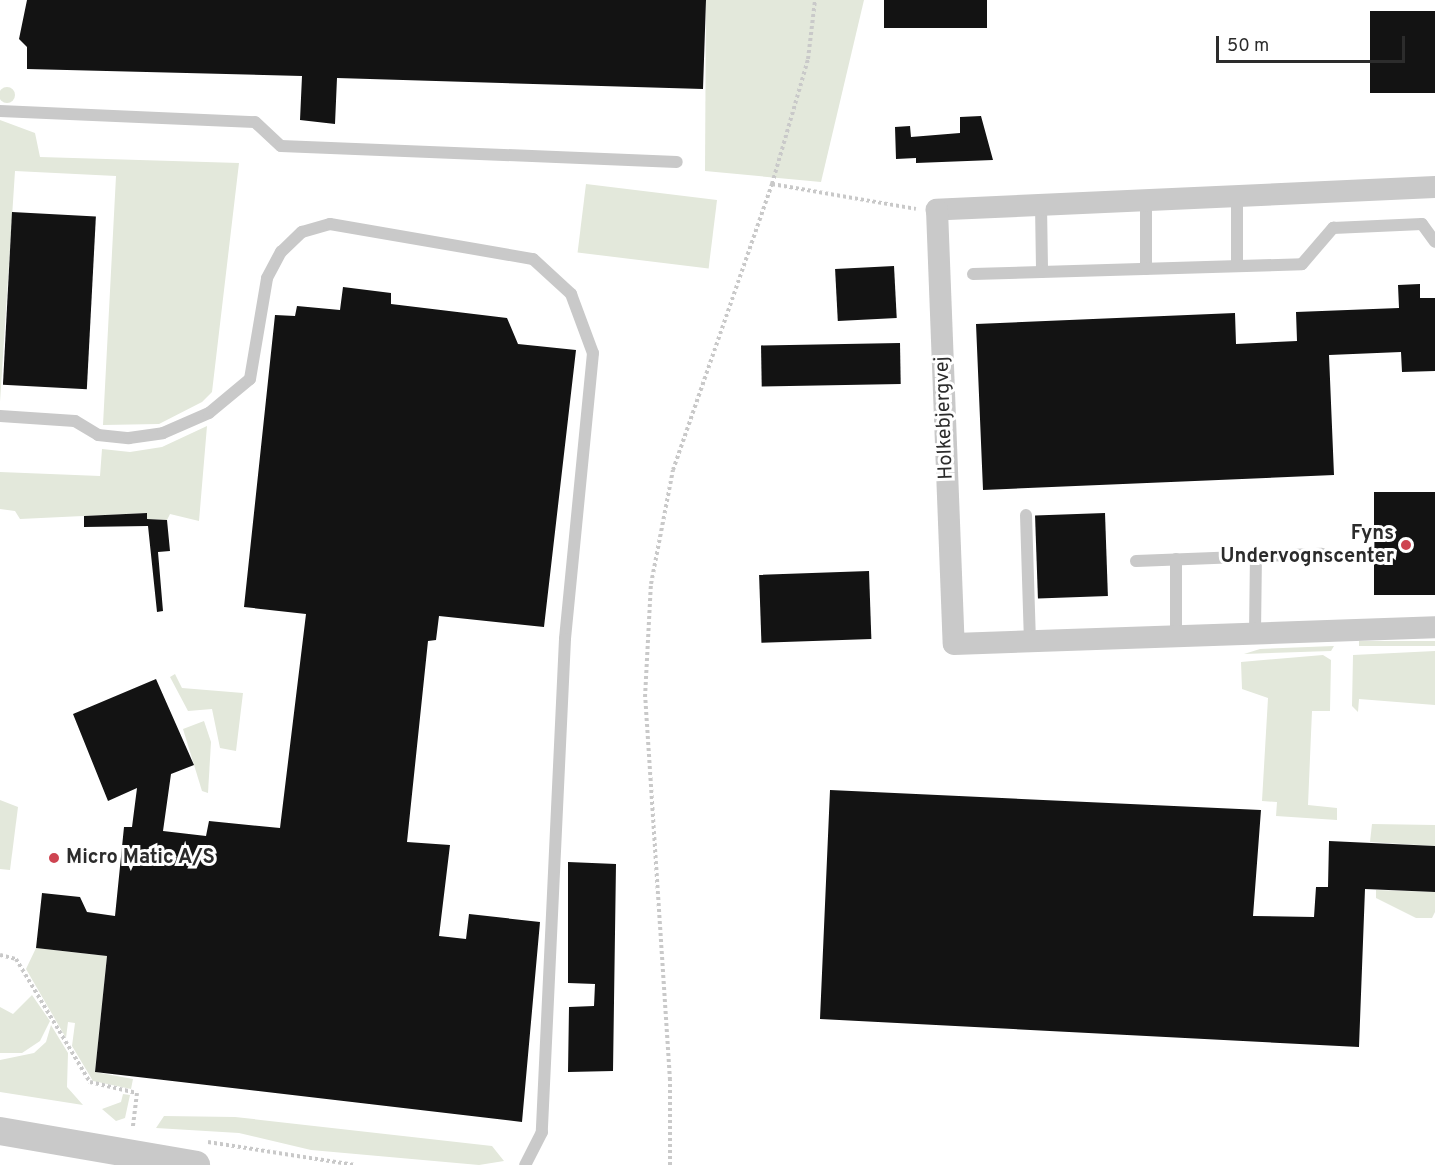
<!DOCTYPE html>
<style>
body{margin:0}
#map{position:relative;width:1435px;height:1165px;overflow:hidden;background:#fff;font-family:Overpass,sans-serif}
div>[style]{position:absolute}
.green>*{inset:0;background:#e3e8db;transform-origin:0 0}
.round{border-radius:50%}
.building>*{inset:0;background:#131313;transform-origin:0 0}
.path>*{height:4px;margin-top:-2px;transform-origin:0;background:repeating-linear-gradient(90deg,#c9c9c9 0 3px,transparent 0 6px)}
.service>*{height:12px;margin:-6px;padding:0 6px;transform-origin:6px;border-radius:6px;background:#c9c9c9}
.minor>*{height:22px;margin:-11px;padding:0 11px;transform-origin:11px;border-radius:11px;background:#c9c9c9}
.tertiary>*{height:28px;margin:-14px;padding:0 14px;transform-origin:14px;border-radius:14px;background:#c9c9c9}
.dots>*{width:16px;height:16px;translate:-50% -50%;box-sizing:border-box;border:3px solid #fff;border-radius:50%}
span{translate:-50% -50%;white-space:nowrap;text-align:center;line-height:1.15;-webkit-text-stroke:6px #fff;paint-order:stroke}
.street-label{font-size:20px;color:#2c2c2c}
.poi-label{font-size:20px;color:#2c2c2c;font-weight:700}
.right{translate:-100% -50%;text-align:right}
.left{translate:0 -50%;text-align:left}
.scale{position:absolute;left:1216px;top:36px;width:189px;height:27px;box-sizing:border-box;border:3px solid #2c2c2c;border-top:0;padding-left:8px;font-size:18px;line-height:21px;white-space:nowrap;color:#2c2c2c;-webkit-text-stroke:4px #fff;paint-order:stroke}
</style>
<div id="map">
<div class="green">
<i style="clip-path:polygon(706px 0,864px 0,821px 182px,705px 171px)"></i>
<i class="round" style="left:-1px;top:87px;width:16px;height:16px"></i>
<i style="clip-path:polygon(0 120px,35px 133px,40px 157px,239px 163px,212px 392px,202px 402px,159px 424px,103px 425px,116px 176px,15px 171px,0 402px)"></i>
<i style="left:586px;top:184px;width:132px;height:69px;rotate:7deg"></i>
<i style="clip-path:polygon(207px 426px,199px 521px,170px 514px,167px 520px,147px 519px,146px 513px,20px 519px,15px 511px,0 509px,0 472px,100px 476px,102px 449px,130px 452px,162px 447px)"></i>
<i style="left:1435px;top:641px;width:5px;height:76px;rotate:90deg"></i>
<i style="clip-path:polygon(1334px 646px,1331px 651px,1244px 654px,1260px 649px)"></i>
<i style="clip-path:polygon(1435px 651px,1435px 705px,1359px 699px,1358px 712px,1352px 706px,1353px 655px)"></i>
<i style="clip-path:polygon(1323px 655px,1331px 660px,1330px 711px,1312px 711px,1308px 805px,1337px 808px,1337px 820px,1276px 816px,1277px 802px,1262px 801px,1268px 698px,1242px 689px,1241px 662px)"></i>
<i style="clip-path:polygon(175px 674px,182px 688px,243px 693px,236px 751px,220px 748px,212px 709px,188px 711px,170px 677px)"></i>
<i style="clip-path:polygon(204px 721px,211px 742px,208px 793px,202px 791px,183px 729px)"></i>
<i style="clip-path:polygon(0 800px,18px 807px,10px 870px,0 869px)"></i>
<i style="clip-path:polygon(1372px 824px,1435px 825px,1435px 846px,1370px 842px)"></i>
<i style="clip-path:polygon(1376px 890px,1435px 892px,1435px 912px,1432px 918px,1416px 918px,1376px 898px)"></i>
<i style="clip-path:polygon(36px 948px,107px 956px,95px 1072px,133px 1079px,131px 1089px,93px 1081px,72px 1046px,75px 1023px,68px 1022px,66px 1038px,26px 969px)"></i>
<i style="clip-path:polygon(32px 995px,50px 1021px,40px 1041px,22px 1053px,0 1053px,0 1007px,13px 1014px)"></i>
<i style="clip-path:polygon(51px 1025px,68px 1053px,67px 1087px,83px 1105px,0 1092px,0 1060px,34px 1053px,46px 1042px)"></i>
<i style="clip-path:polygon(123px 1094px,130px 1095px,125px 1118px,116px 1121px,102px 1109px,121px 1102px)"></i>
<i style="clip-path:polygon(164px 1116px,235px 1117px,492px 1146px,504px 1161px,479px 1165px,311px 1150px,239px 1133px,156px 1128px)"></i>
</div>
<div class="building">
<i style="clip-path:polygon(27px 0,706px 0,703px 89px,337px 78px,335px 124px,300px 120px,302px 76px,27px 69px,27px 47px,19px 39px)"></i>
<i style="left:884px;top:0;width:103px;height:28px"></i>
<i style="left:1435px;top:11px;width:82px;height:65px;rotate:90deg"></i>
<i style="clip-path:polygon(981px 116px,993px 160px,916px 163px,916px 158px,896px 159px,895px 127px,910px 126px,911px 137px,960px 133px,960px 117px)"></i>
<i style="left:12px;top:212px;width:84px;height:173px;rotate:3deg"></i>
<i style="left:894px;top:266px;width:52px;height:59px;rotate:87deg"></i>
<i style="clip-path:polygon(1420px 284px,1420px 298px,1435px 298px,1435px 371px,1402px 372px,1401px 352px,1329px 355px,1334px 475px,983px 490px,976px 324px,1235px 313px,1236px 344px,1297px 341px,1296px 312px,1399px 308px,1398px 285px)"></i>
<i style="clip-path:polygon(343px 287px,391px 293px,391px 304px,507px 318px,518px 344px,576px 350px,544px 627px,439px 616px,436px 640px,428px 641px,407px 842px,450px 845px,439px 936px,466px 939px,469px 914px,540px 922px,522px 1122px,95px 1072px,107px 956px,36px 948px,42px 893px,80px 897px,87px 912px,115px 916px,124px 827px,132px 827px,137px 788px,108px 801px,73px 714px,156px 679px,194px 765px,171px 774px,163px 831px,206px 836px,209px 821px,280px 828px,306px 614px,244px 607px,275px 315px,295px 316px,297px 306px,340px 310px)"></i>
<i style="left:900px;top:343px;width:41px;height:139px;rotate:89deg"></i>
<i style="left:1435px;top:492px;width:103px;height:61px;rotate:90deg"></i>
<i style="clip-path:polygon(147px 513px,147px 519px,167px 520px,170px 551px,158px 552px,163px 611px,157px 612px,148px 526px,84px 527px,84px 516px)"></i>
<i style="left:1105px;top:513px;width:83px;height:70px;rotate:88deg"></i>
<i style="left:869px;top:571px;width:68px;height:110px;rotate:88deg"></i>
<i style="clip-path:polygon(830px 790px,1261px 810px,1253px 916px,1314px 917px,1316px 887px,1328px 887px,1329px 841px,1435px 846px,1435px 892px,1365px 889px,1359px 1047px,820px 1019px)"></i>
<i style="clip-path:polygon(568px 862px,616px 864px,613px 1071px,568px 1072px,569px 1007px,594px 1006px,595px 984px,568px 983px)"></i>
</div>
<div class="path">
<i style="left:772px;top:184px;width:146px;rotate:9.8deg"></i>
<i style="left:0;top:955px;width:16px;rotate:14deg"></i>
<i style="left:16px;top:959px;width:144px;rotate:59deg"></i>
<i style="left:90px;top:1082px;width:48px;rotate:13.2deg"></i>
<i style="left:137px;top:1093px;width:34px;rotate:97deg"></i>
<i style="left:208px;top:1142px;width:149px;rotate:8.9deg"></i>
<i style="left:670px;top:1165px;width:85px;rotate:-90deg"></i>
<i style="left:670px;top:1080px;width:384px;rotate:-93.7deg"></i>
<i style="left:645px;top:697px;width:113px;rotate:-87deg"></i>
<i style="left:651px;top:584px;width:116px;rotate:-79.1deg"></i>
<i style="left:673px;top:470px;width:303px;rotate:-70.9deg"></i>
<i style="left:772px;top:184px;width:130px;rotate:-73.9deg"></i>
<i style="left:808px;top:59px;width:59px;rotate:-83.2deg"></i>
</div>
<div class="service">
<i style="left:0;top:111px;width:255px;rotate:2.5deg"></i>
<i style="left:255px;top:122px;width:35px;rotate:43deg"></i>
<i style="left:281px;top:146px;width:396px;rotate:2.3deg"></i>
<i style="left:1237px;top:196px;width:70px;rotate:90deg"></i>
<i style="left:1146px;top:200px;width:69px;rotate:90deg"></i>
<i style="left:1041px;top:205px;width:67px;rotate:89.1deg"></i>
<i style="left:973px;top:274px;width:329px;rotate:-1.7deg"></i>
<i style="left:1302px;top:264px;width:48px;rotate:-49.3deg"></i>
<i style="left:1333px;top:228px;width:89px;rotate:-2.6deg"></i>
<i style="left:1422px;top:224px;width:22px;rotate:54deg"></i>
<i style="left:0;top:416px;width:75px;rotate:3.8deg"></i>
<i style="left:75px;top:421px;width:27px;rotate:31deg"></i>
<i style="left:98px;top:435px;width:31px;rotate:6deg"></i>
<i style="left:129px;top:438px;width:34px;rotate:-8deg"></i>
<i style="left:163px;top:433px;width:50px;rotate:-23.5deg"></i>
<i style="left:209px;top:413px;width:53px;rotate:-39.7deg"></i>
<i style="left:250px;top:379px;width:102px;rotate:-80.4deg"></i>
<i style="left:267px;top:278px;width:30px;rotate:-62deg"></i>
<i style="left:281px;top:252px;width:29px;rotate:-44deg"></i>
<i style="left:302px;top:232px;width:29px;rotate:-16deg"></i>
<i style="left:330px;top:224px;width:206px;rotate:9.8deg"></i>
<i style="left:533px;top:259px;width:52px;rotate:42.6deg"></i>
<i style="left:571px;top:294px;width:63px;rotate:69.6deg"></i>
<i style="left:593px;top:353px;width:287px;rotate:95.6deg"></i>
<i style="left:565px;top:639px;width:494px;rotate:92.7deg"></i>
<i style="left:542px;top:1132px;width:37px;rotate:117deg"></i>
<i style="left:1026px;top:515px;width:126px;rotate:88.2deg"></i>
<i style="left:1136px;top:561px;width:186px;rotate:-2.2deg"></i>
<i style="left:1255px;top:634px;width:77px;rotate:-89.3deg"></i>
<i style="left:1176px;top:636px;width:77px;rotate:-90deg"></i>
</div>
<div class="minor">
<i style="left:1435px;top:187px;width:499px;rotate:177.4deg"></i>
<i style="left:937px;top:210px;width:434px;rotate:87.8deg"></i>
<i style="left:954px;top:644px;width:481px;rotate:-2deg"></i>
</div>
<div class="tertiary">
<i style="left:0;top:1131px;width:199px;rotate:9.8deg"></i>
</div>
<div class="dots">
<i style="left:1406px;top:545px;background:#ce4451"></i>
<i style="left:54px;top:858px;background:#ce4451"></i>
</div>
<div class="street-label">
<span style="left:945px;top:418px;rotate:-92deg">Holkebjergvej</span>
</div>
<div class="poi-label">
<span class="right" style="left:1394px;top:546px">Fyns<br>Undervognscenter</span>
<span class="left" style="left:66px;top:858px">Micro Matic A/S</span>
</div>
<div class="scale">50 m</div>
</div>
